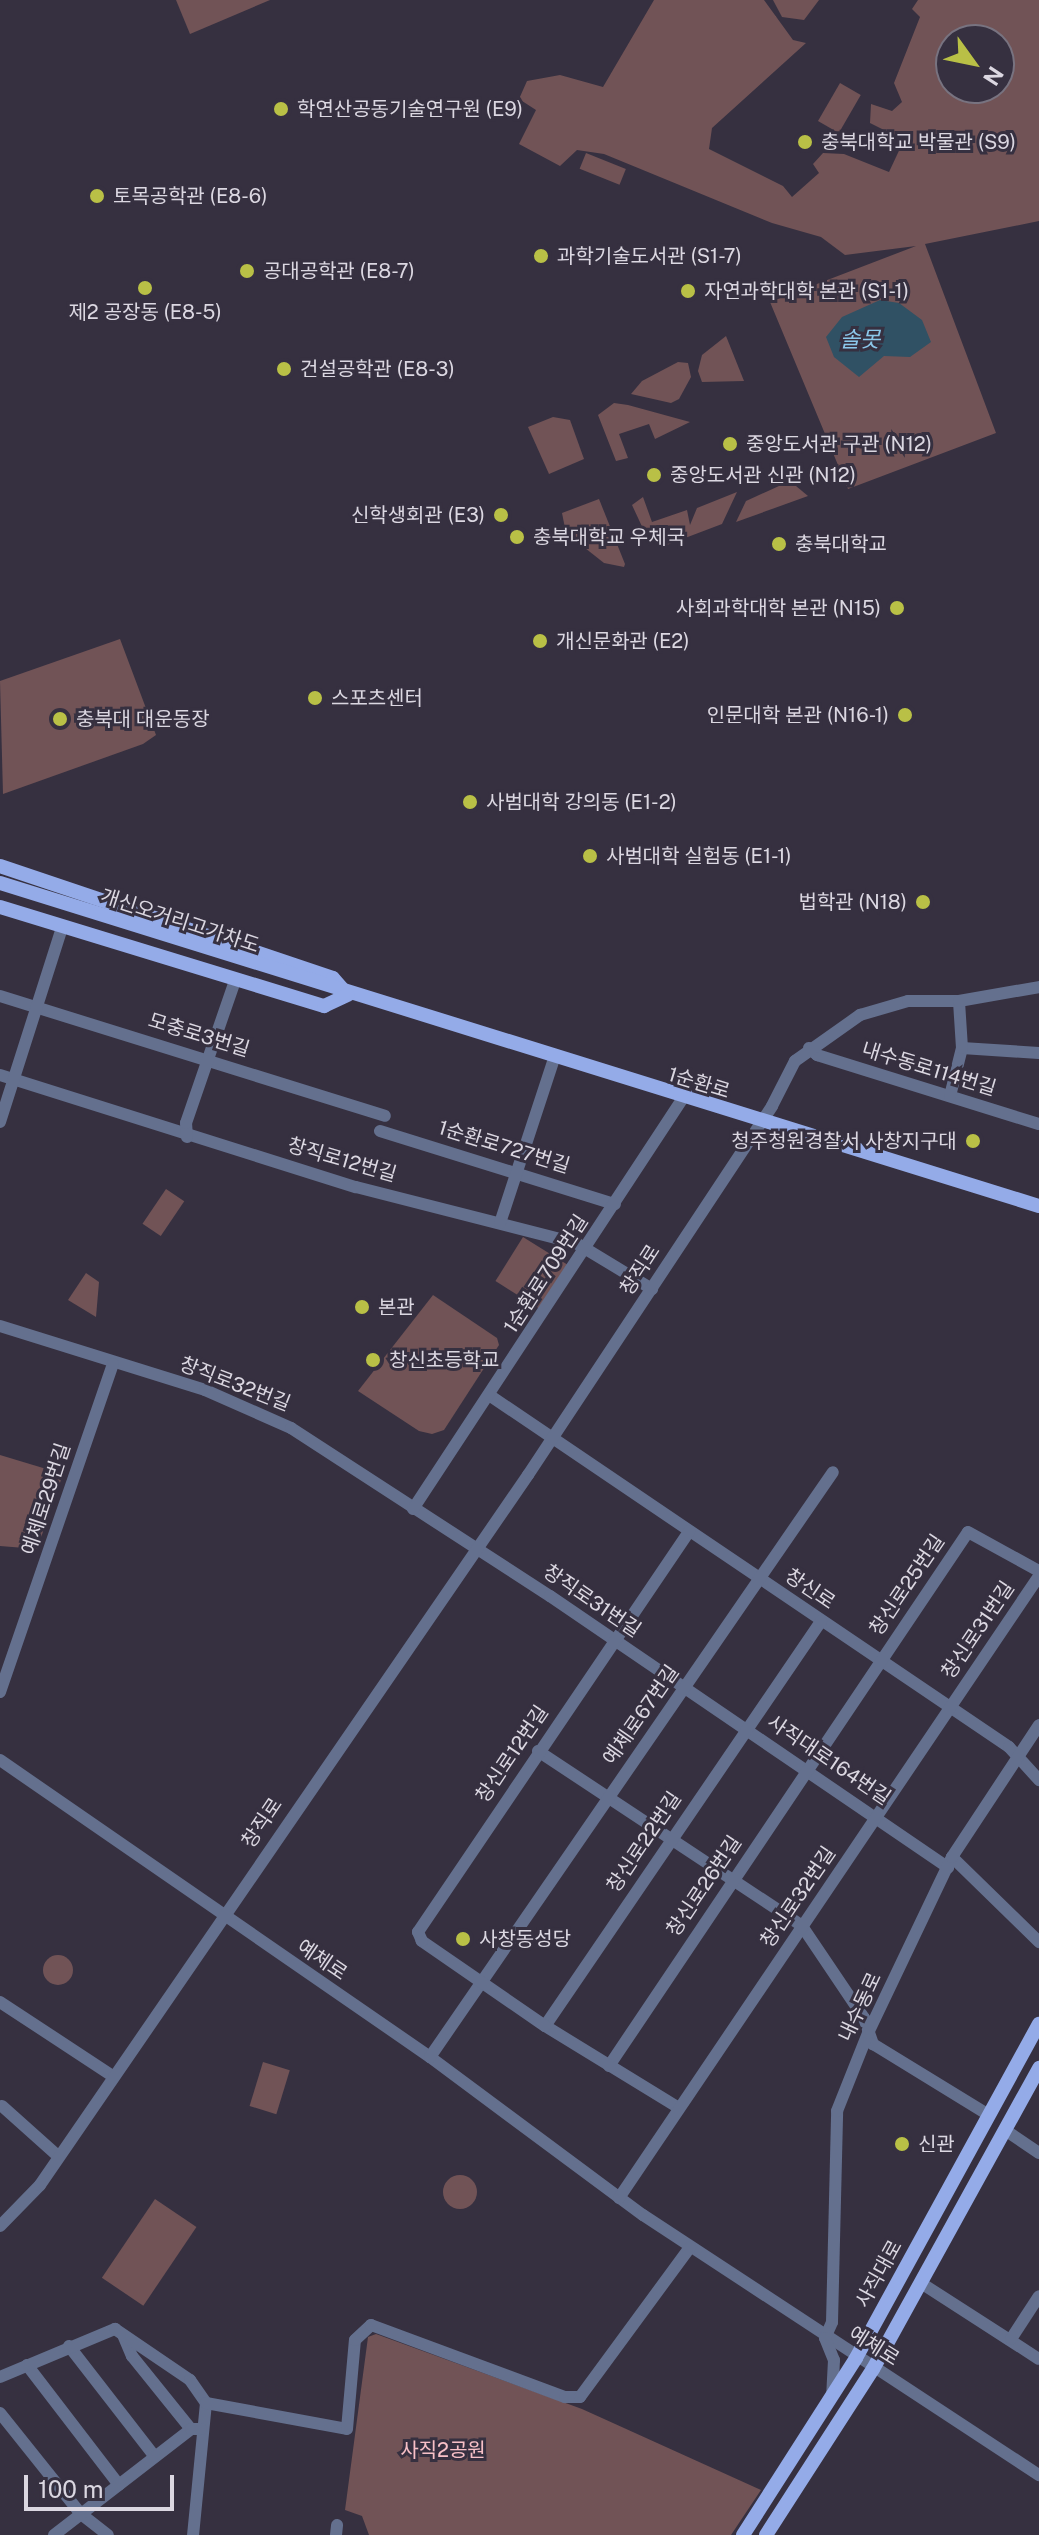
<!DOCTYPE html>
<meta charset="utf-8">
<style>
body{margin:0}
#map{position:relative;width:1039px;height:2535px;overflow:hidden;background:#363040;font-family:"Public Sans","Noto Sans KR",sans-serif}
div>[style]{position:absolute}
.green>*{inset:0;background:#715356;transform-origin:0 0}
.round{border-radius:50%}
.water>*{inset:0;background:#305164}
.minor>*{height:12px;margin:-6px;padding:0 6px;transform-origin:6px;border-radius:6px;background:#64708e}
.major>*{height:14px;margin:-7px;padding:0 7px;transform-origin:7px;border-radius:7px;background:#94abe8}
.dots>*{width:22px;height:22px;translate:-50% -50%;box-sizing:border-box;border:4px solid #363040;border-radius:50%}
span{translate:-50% -50%;white-space:nowrap;text-align:center;line-height:1.15;-webkit-text-stroke:6px #363040;paint-order:stroke}
.poi-label{font-size:20px;color:#dbd7e1}
.left{translate:0 -50%;text-align:left}
.right{translate:-100% -50%;text-align:right}
.street-label{font-size:20px;color:#dbd7e1}
.park-label{font-size:20px;color:#f7c0c7}
.water-label{font-size:22px;color:#8bc7ea;font-style:italic}
.north{position:absolute;left:935px;top:24px;width:80px;height:80px;box-sizing:border-box;background:#363040;border:2px solid #787380;border-radius:50%;rotate:123deg;font-size:22px;font-weight:700;line-height:32px;text-align:center;color:#dbd7e1}
.north::after{content:'';display:block;margin:auto;width:28px;height:36px;background:#b9c046;clip-path:polygon(50% 0,100% 100%,50% 72%,0 100%)}
.scale{position:absolute;left:24px;top:2475px;width:150px;height:36px;box-sizing:border-box;border:4px solid #dbd7e1;border-top:0;padding-left:10px;font-size:24px;line-height:28px;white-space:nowrap;color:#dbd7e1;-webkit-text-stroke:6px #363040;paint-order:stroke}
</style>
<div id="map">
<div class="green">
<i style="clip-path:polygon(176px 0,270px 0,190px 34px)"></i>
<i style="clip-path:polygon(evenodd,654px 0,764px 0,793px 40px,806px 43px,712px 128px,709px 149px,783px 186px,792px 197px,819px 173px,813px 164px,823px 153px,844px 154px,889px 172px,904px 140px,870px 123px,871px 104px,892px 111px,902px 102px,894px 83px,920px 17px,912px 9px,918px 0,1039px 0,1039px 221px,925px 244px,996px 433px,848px 489px,770px 302px,916px 246px,845px 255px,821px 237px,772px 223px,604px 154px,577px 150px,560px 166px,519px 144px,536px 110px,519px 99px,527px 81px,560px 75px,603px 87px,654px 0,951px 40px,999px 40px,999px 88px,951px 88px,951px 40px)"></i>
<i style="clip-path:polygon(773px 0,819px 0,804px 20px,782px 17px)"></i>
<i style="left:840px;top:83px;width:24px;height:44px;rotate:30deg"></i>
<i style="left:586px;top:153px;width:43px;height:17px;rotate:22deg"></i>
<i style="clip-path:polygon(726px 336px,744px 381px,702px 382px,698px 371px,702px 355px)"></i>
<i style="clip-path:polygon(678px 362px,688px 363px,691px 377px,679px 399px,671px 403px,631px 394px,642px 381px)"></i>
<i style="clip-path:polygon(614px 403px,628px 405px,690px 422px,655px 439px,649px 424px,619px 434px,628px 458px,616px 461px,598px 415px)"></i>
<i style="clip-path:polygon(553px 417px,570px 420px,584px 459px,549px 474px,528px 427px)"></i>
<i style="clip-path:polygon(790px 481px,808px 496px,736px 522px,746px 501px)"></i>
<i style="clip-path:polygon(737px 492px,722px 524px,664px 546px,645px 533px,632px 505px,643px 497px,652px 522px,687px 510px,690px 525px,697px 508px)"></i>
<i style="clip-path:polygon(599px 499px,625px 564px,624px 567px,604px 563px,566px 533px,562px 513px)"></i>
<i style="clip-path:polygon(120px 639px,156px 735px,143px 744px,3px 794px,0 681px)"></i>
<i style="left:166px;top:1189px;width:22px;height:42px;rotate:34deg"></i>
<i style="left:523px;top:1237px;width:53px;height:52px;rotate:32deg"></i>
<i style="clip-path:polygon(86px 1273px,99px 1282px,96px 1317px,68px 1300px)"></i>
<i style="clip-path:polygon(433px 1295px,497px 1338px,499px 1345px,444px 1430px,432px 1434px,419px 1431px,358px 1391px)"></i>
<i style="clip-path:polygon(0 1455px,63px 1474px,37px 1549px,0 1546px)"></i>
<i class="round" style="left:43px;top:1955px;width:30px;height:30px"></i>
<i style="left:263px;top:2062px;width:28px;height:46px;rotate:17deg"></i>
<i class="round" style="left:443px;top:2175px;width:34px;height:34px"></i>
<i style="left:155px;top:2199px;width:50px;height:95px;rotate:34deg"></i>
<i style="clip-path:polygon(376px 2334px,582px 2409px,761px 2490px,731px 2535px,369px 2535px,362px 2516px,345px 2510px,368px 2337px)"></i>
</div>
<div class="water">
<i style="clip-path:polygon(880px 300px,899px 303px,922px 320px,931px 342px,910px 357px,884px 356px,859px 377px,834px 357px,826px 337px,842px 317px)"></i>
</div>
<div class="minor">
<i style="left:0;top:996px;width:403px;rotate:17.3deg"></i>
<i style="left:809px;top:1048px;width:11px;rotate:41deg"></i>
<i style="left:817px;top:1055px;width:232px;rotate:17.3deg"></i>
<i style="left:962px;top:1048px;width:77px;rotate:3.7deg"></i>
<i style="left:0;top:1075px;width:373px;rotate:17.5deg"></i>
<i style="left:356px;top:1187px;width:227px;rotate:14.3deg"></i>
<i style="left:576px;top:1243px;width:89px;rotate:31.2deg"></i>
<i style="left:950px;top:1096px;width:49px;rotate:-76deg"></i>
<i style="left:962px;top:1048px;width:47px;rotate:-93.7deg"></i>
<i style="left:0;top:1122px;width:204px;rotate:-72.3deg"></i>
<i style="left:380px;top:1131px;width:246px;rotate:17.3deg"></i>
<i style="left:187px;top:1137px;width:14px;rotate:-94deg"></i>
<i style="left:186px;top:1123px;width:150px;rotate:-71deg"></i>
<i style="left:500px;top:1223px;width:173px;rotate:-71.8deg"></i>
<i style="left:0;top:1326px;width:215px;rotate:17.3deg"></i>
<i style="left:205px;top:1390px;width:94px;rotate:23.8deg"></i>
<i style="left:291px;top:1428px;width:309px;rotate:33deg"></i>
<i style="left:550px;top:1596px;width:482px;rotate:34.3deg"></i>
<i style="left:489px;top:1395px;width:628px;rotate:34.09deg"></i>
<i style="left:1009px;top:1747px;width:45px;rotate:47.7deg"></i>
<i style="left:413px;top:1509px;width:490px;rotate:-56.7deg"></i>
<i style="left:0;top:1692px;width:347px;rotate:-71deg"></i>
<i style="left:538px;top:1751px;width:317px;rotate:33.5deg"></i>
<i style="left:802px;top:1926px;width:111px;rotate:56deg"></i>
<i style="left:864px;top:2018px;width:28px;rotate:71deg"></i>
<i style="left:873px;top:2044px;width:136px;rotate:31.5deg"></i>
<i style="left:0;top:1760px;width:523px;rotate:34.63deg"></i>
<i style="left:430px;top:2057px;width:265px;rotate:36.6deg"></i>
<i style="left:643px;top:2215px;width:474px;rotate:33.3deg"></i>
<i style="left:952px;top:1857px;width:122px;rotate:44.3deg"></i>
<i style="left:0;top:2002px;width:136px;rotate:33.3deg"></i>
<i style="left:545px;top:2026px;width:490px;rotate:-55.7deg"></i>
<i style="left:430px;top:2057px;width:710px;rotate:-55.44deg"></i>
<i style="left:609px;top:2066px;width:643px;rotate:-56.09deg"></i>
<i style="left:968px;top:1532px;width:81px;rotate:28.8deg"></i>
<i style="left:2px;top:2106px;width:75px;rotate:41.8deg"></i>
<i style="left:679px;top:2108px;width:157px;rotate:-148.5deg"></i>
<i style="left:545px;top:2026px;width:150px;rotate:-145.4deg"></i>
<i style="left:422px;top:1941px;width:10px;rotate:-114deg"></i>
<i style="left:418px;top:1932px;width:484px;rotate:-55.9deg"></i>
<i style="left:1005px;top:2130px;width:41px;rotate:34.1deg"></i>
<i style="left:619px;top:2198px;width:751px;rotate:-55.97deg"></i>
<i style="left:0;top:2226px;width:57px;rotate:-45.7deg"></i>
<i style="left:40px;top:2185px;width:862px;rotate:-55.5deg"></i>
<i style="left:528px;top:1475px;width:442px;rotate:-56.5deg"></i>
<i style="left:772px;top:1106px;width:51px;rotate:-62.9deg"></i>
<i style="left:795px;top:1061px;width:80px;rotate:-35.3deg"></i>
<i style="left:860px;top:1015px;width:50px;rotate:-16.3deg"></i>
<i style="left:908px;top:1001px;width:51px"></i>
<i style="left:959px;top:1001px;width:81px;rotate:-9.9deg"></i>
<i style="left:921px;top:2283px;width:140px;rotate:32.8deg"></i>
<i style="left:123px;top:2335px;width:23px;rotate:67deg"></i>
<i style="left:132px;top:2356px;width:94px;rotate:51.1deg"></i>
<i style="left:825px;top:2338px;width:17px;rotate:-66deg"></i>
<i style="left:832px;top:2322px;width:211px;rotate:-88.6deg"></i>
<i style="left:837px;top:2111px;width:84px;rotate:-68.3deg"></i>
<i style="left:868px;top:2033px;width:195px;rotate:-64.5deg"></i>
<i style="left:952px;top:1857px;width:158px;rotate:-56.6deg"></i>
<i style="left:825px;top:2338px;width:24px;rotate:68deg"></i>
<i style="left:834px;top:2360px;width:33px;rotate:93deg"></i>
<i style="left:1011px;top:2339px;width:51px;rotate:-56.9deg"></i>
<i style="left:69px;top:2346px;width:140px;rotate:52.2deg"></i>
<i style="left:27px;top:2365px;width:151px;rotate:52.5deg"></i>
<i style="left:0;top:2377px;width:125px;rotate:-22.7deg"></i>
<i style="left:115px;top:2329px;width:91px;rotate:34.2deg"></i>
<i style="left:190px;top:2380px;width:28px;rotate:55deg"></i>
<i style="left:206px;top:2403px;width:133px;rotate:95.6deg"></i>
<i style="left:206px;top:2403px;width:143px;rotate:10.4deg"></i>
<i style="left:347px;top:2429px;width:89px;rotate:-84.9deg"></i>
<i style="left:355px;top:2340px;width:22px;rotate:-43deg"></i>
<i style="left:371px;top:2325px;width:207px;rotate:20.4deg"></i>
<i style="left:565px;top:2397px;width:15px"></i>
<i style="left:580px;top:2397px;width:186px;rotate:-53.7deg"></i>
<i style="left:0;top:2413px;width:129px;rotate:51.3deg"></i>
<i style="left:81px;top:2514px;width:34px;rotate:38deg"></i>
<i style="left:54px;top:2535px;width:173px;rotate:-37.7deg"></i>
<i style="left:191px;top:2429px;width:10px"></i>
<i style="left:336px;top:2535px;width:10px;rotate:-84deg"></i>
</div>
<div class="major">
<i style="left:0;top:866px;width:351px;rotate:18.6deg"></i>
<i style="left:333px;top:978px;width:18px;rotate:49deg"></i>
<i style="left:0;top:883px;width:1088px;rotate:17.27deg"></i>
<i style="left:0;top:907px;width:339px;rotate:17deg"></i>
<i style="left:324px;top:1006px;width:26px;rotate:-25deg"></i>
<i style="left:743px;top:2535px;width:210px;rotate:-57.4deg"></i>
<i style="left:856px;top:2358px;width:381px;rotate:-61.3deg"></i>
<i style="left:766px;top:2535px;width:197px;rotate:-57.2deg"></i>
<i style="left:873px;top:2369px;width:344px;rotate:-61.1deg"></i>
</div>
<div class="dots">
<i style="left:281px;top:109px;background:#b9c046"></i>
<i style="left:805px;top:142px;background:#b9c046"></i>
<i style="left:97px;top:196px;background:#b9c046"></i>
<i style="left:541px;top:256px;background:#b9c046"></i>
<i style="left:247px;top:271px;background:#b9c046"></i>
<i style="left:145px;top:288px;background:#b9c046"></i>
<i style="left:688px;top:291px;background:#b9c046"></i>
<i style="left:284px;top:369px;background:#b9c046"></i>
<i style="left:730px;top:444px;background:#b9c046"></i>
<i style="left:654px;top:475px;background:#b9c046"></i>
<i style="left:501px;top:515px;background:#b9c046"></i>
<i style="left:517px;top:537px;background:#b9c046"></i>
<i style="left:779px;top:544px;background:#b9c046"></i>
<i style="left:897px;top:608px;background:#b9c046"></i>
<i style="left:540px;top:641px;background:#b9c046"></i>
<i style="left:315px;top:698px;background:#b9c046"></i>
<i style="left:905px;top:715px;background:#b9c046"></i>
<i style="left:60px;top:719px;background:#b9c046"></i>
<i style="left:470px;top:802px;background:#b9c046"></i>
<i style="left:590px;top:856px;background:#b9c046"></i>
<i style="left:923px;top:902px;background:#b9c046"></i>
<i style="left:973px;top:1141px;background:#b9c046"></i>
<i style="left:362px;top:1307px;background:#b9c046"></i>
<i style="left:373px;top:1360px;background:#b9c046"></i>
<i style="left:463px;top:1939px;background:#b9c046"></i>
<i style="left:902px;top:2144px;background:#b9c046"></i>
</div>
<div class="poi-label">
<span class="left" style="left:297px;top:109px">학연산공동기술연구원 (E9)</span>
<span class="left" style="left:821px;top:142px">충북대학교 박물관 (S9)</span>
<span class="left" style="left:113px;top:196px">토목공학관 (E8-6)</span>
<span class="left" style="left:557px;top:256px">과학기술도서관 (S1-7)</span>
<span class="left" style="left:263px;top:271px">공대공학관 (E8-7)</span>
<span class="left" style="left:704px;top:291px">자연과학대학 본관 (S1-1)</span>
<span style="left:145px;top:312px">제2 공장동 (E8-5)</span>
<span class="left" style="left:300px;top:369px">건설공학관 (E8-3)</span>
<span class="left" style="left:746px;top:444px">중앙도서관 구관 (N12)</span>
<span class="left" style="left:670px;top:475px">중앙도서관 신관 (N12)</span>
<span class="right" style="left:485px;top:515px">신학생회관 (E3)</span>
<span class="left" style="left:533px;top:537px">충북대학교 우체국</span>
<span class="left" style="left:795px;top:544px">충북대학교</span>
<span class="right" style="left:881px;top:608px">사회과학대학 본관 (N15)</span>
<span class="left" style="left:556px;top:641px">개신문화관 (E2)</span>
<span class="left" style="left:331px;top:698px">스포츠센터</span>
<span class="right" style="left:889px;top:715px">인문대학 본관 (N16-1)</span>
<span class="left" style="left:76px;top:719px">충북대 대운동장</span>
<span class="left" style="left:486px;top:802px">사범대학 강의동 (E1-2)</span>
<span class="left" style="left:606px;top:856px">사범대학 실험동 (E1-1)</span>
<span class="right" style="left:907px;top:902px">법학관 (N18)</span>
<span class="right" style="left:957px;top:1141px">청주청원경찰서 사창지구대</span>
<span class="left" style="left:378px;top:1307px">본관</span>
<span class="left" style="left:389px;top:1360px">창신초등학교</span>
<span class="left" style="left:479px;top:1939px">사창동성당</span>
<span class="left" style="left:918px;top:2144px">신관</span>
</div>
<div class="street-label">
<span style="left:180px;top:921px;rotate:18deg">개신오거리고가차도</span>
<span style="left:199px;top:1035px;rotate:17deg">모충로3번길</span>
<span style="left:929px;top:1069px;rotate:17deg">내수동로114번길</span>
<span style="left:699px;top:1083px;rotate:17deg">1순환로</span>
<span style="left:504px;top:1147px;rotate:17deg">1순환로727번길</span>
<span style="left:342px;top:1160px;rotate:16deg">창직로12번길</span>
<span style="left:640px;top:1270px;rotate:-57deg">창직로</span>
<span style="left:546px;top:1274px;rotate:-57deg">1순환로709번길</span>
<span style="left:235px;top:1384px;rotate:21deg">창직로32번길</span>
<span style="left:46px;top:1499px;rotate:-72deg">예체로29번길</span>
<span style="left:907px;top:1585px;rotate:-56deg">창신로25번길</span>
<span style="left:810px;top:1589px;rotate:34deg">창신로</span>
<span style="left:592px;top:1601px;rotate:34deg">창직로31번길</span>
<span style="left:978px;top:1630px;rotate:-56deg">창신로31번길</span>
<span style="left:641px;top:1715px;rotate:-55deg">예체로67번길</span>
<span style="left:512px;top:1754px;rotate:-56deg">창신로12번길</span>
<span style="left:829px;top:1760px;rotate:34deg">사직대로164번길</span>
<span style="left:262px;top:1823px;rotate:-56deg">창직로</span>
<span style="left:644px;top:1842px;rotate:-56deg">창신로22번길</span>
<span style="left:704px;top:1886px;rotate:-56deg">창신로26번길</span>
<span style="left:798px;top:1897px;rotate:-56deg">창신로32번길</span>
<span style="left:322px;top:1960px;rotate:34deg">예체로</span>
<span style="left:860px;top:2007px;rotate:-65deg">내수동로</span>
<span style="left:879px;top:2274px;rotate:-61deg">사직대로</span>
<span style="left:874px;top:2346px;rotate:32deg">예체로</span>
</div>
<div class="park-label">
<span style="left:443px;top:2450px">사직2공원</span>
</div>
<div class="water-label">
<span style="left:860px;top:340px">솔못</span>
</div>
<div class="north">N</div>
<div class="scale">100 m</div>
</div>
